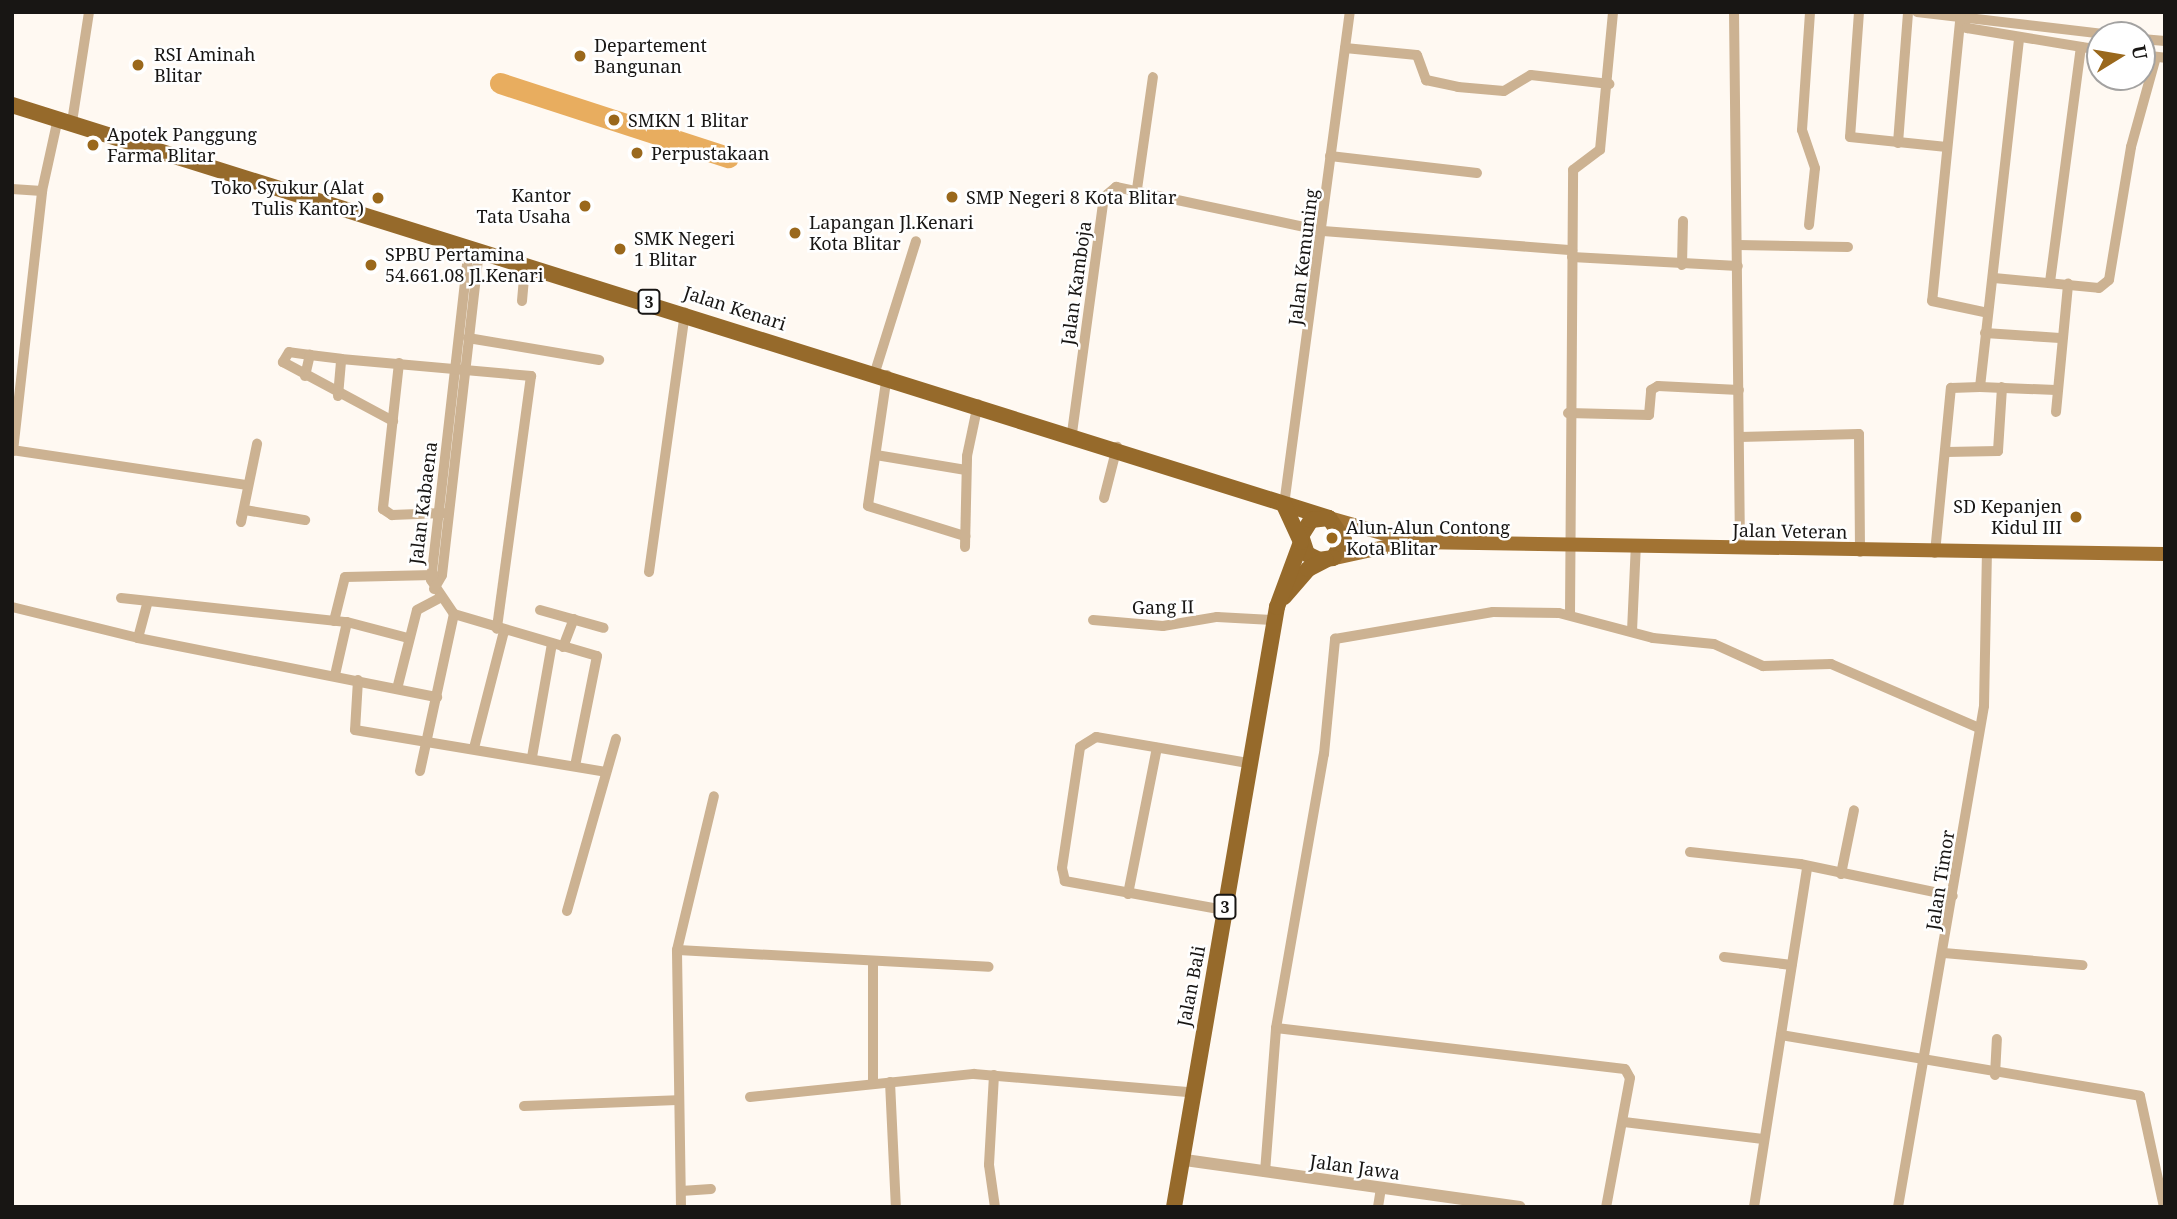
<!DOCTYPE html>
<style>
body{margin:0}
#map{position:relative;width:2177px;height:1219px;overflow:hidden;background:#fff9f2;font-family:"Noto Serif",serif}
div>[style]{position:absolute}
.river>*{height:21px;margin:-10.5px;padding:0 10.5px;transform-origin:10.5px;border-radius:10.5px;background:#e8ad5f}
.minor>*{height:10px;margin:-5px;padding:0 5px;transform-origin:5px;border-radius:5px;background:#ccb292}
.tertiary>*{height:12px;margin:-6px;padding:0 6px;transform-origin:6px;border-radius:6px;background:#ccb292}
.primary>*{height:14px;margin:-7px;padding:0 7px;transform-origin:7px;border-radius:7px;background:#a27333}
.trunk>*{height:16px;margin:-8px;padding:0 8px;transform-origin:8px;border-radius:8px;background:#966a2b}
.dots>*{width:19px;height:19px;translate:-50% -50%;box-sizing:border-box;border:4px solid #fff;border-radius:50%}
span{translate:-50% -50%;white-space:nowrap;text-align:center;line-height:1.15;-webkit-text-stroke:5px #fff;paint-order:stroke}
.shield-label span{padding:2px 5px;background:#fff;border:2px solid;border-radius:5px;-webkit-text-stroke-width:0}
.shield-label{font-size:16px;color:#181614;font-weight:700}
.poi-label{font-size:18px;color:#181614}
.left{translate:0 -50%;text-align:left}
.right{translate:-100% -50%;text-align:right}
.street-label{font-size:18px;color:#181614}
.frame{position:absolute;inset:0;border:14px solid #181614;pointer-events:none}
.north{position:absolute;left:2086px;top:21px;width:70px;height:70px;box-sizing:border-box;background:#fff;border:2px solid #a3a2a1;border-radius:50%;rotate:79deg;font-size:19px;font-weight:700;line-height:28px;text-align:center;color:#181614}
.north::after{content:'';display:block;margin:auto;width:24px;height:32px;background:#9a681c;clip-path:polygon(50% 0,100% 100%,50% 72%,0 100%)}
</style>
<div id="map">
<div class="river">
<i style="left:500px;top:83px;width:240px;rotate:18deg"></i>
</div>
<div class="minor">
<i style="left:1734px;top:12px;width:537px;rotate:89.36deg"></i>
<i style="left:1859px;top:12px;width:125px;rotate:94.1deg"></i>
<i style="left:1850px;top:137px;width:97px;rotate:5.9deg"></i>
<i style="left:1917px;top:12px;width:198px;rotate:6.7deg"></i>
<i style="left:1961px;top:12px;width:290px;rotate:95.7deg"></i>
<i style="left:1932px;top:301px;width:57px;rotate:12.1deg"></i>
<i style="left:1961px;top:19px;width:11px;rotate:56deg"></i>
<i style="left:1967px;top:28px;width:135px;rotate:9.4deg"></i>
<i style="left:2142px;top:39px;width:23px;rotate:5deg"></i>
<i style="left:1345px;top:48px;width:72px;rotate:5.6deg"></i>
<i style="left:1417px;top:55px;width:27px;rotate:70deg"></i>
<i style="left:1426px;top:80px;width:33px;rotate:12deg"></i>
<i style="left:1458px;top:87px;width:46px;rotate:5deg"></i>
<i style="left:1504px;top:91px;width:31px;rotate:-31deg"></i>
<i style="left:1531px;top:75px;width:79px;rotate:6.6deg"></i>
<i style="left:2142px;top:55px;width:23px;rotate:7deg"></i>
<i style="left:72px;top:122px;width:111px;rotate:-81.2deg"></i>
<i style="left:1898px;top:143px;width:131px;rotate:-85.6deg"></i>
<i style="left:1330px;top:156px;width:148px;rotate:6.6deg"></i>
<i style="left:12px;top:189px;width:30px;rotate:4deg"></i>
<i style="left:1137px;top:189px;width:113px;rotate:-81.9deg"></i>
<i style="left:1809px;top:225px;width:57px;rotate:-84deg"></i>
<i style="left:1815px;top:168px;width:40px;rotate:-108.9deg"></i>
<i style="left:1802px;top:130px;width:118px;rotate:-86.1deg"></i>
<i style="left:1738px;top:245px;width:110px;rotate:1deg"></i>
<i style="left:469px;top:247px;width:335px;rotate:96.5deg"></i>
<i style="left:431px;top:580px;width:41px;rotate:55.9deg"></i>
<i style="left:454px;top:614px;width:149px;rotate:16.4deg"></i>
<i style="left:597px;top:656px;width:112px;rotate:101.3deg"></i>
<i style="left:1572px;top:257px;width:166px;rotate:3.1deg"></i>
<i style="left:1682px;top:265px;width:44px;rotate:-88.7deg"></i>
<i style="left:1994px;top:278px;width:105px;rotate:5.4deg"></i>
<i style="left:2099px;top:288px;width:13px;rotate:-39deg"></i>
<i style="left:2109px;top:280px;width:135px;rotate:-80.6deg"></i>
<i style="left:2131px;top:147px;width:93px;rotate:-74.5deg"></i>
<i style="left:2050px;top:282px;width:237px;rotate:-82.5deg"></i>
<i style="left:522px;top:301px;width:35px;rotate:-85deg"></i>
<i style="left:1985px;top:333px;width:75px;rotate:3.8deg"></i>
<i style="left:468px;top:338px;width:133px;rotate:9.5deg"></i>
<i style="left:310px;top:355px;width:21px;rotate:-172deg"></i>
<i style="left:289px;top:352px;width:12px;rotate:121deg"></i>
<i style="left:283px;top:362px;width:125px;rotate:28.2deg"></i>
<i style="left:399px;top:363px;width:147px;rotate:96.3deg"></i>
<i style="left:383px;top:509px;width:11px;rotate:34deg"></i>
<i style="left:392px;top:515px;width:51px;rotate:-2.2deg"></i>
<i style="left:875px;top:372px;width:137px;rotate:-72.6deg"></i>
<i style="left:887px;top:375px;width:132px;rotate:98.3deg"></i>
<i style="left:868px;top:506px;width:102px;rotate:17.2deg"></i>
<i style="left:305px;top:376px;width:22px;rotate:-77deg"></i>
<i style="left:310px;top:355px;width:31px;rotate:7deg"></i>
<i style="left:1980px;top:387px;width:76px;rotate:2.3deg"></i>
<i style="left:338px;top:396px;width:37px;rotate:-85deg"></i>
<i style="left:341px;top:359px;width:191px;rotate:5.1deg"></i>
<i style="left:531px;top:376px;width:255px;rotate:97.7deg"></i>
<i style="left:2056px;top:412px;width:129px;rotate:-84.6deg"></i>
<i style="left:1568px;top:413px;width:81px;rotate:1.4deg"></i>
<i style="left:1649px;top:415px;width:25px;rotate:-85deg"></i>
<i style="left:1651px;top:390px;width:8px;rotate:-30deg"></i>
<i style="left:1658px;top:386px;width:81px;rotate:2.8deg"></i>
<i style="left:1072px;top:433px;width:238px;rotate:-82.3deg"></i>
<i style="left:1104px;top:197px;width:16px;rotate:-40deg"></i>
<i style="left:1116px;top:187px;width:212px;rotate:12deg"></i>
<i style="left:1323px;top:231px;width:250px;rotate:4.4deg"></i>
<i style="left:1739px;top:437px;width:120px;rotate:-1.4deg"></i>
<i style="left:1859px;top:434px;width:118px;rotate:89.5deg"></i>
<i style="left:12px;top:450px;width:238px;rotate:8.5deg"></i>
<i style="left:13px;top:451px;width:262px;rotate:-83.6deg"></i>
<i style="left:42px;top:191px;width:75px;rotate:-77.6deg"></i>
<i style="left:1946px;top:452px;width:52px;rotate:-1.1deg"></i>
<i style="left:1998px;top:451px;width:64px;rotate:-86.4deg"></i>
<i style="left:876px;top:455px;width:91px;rotate:9.5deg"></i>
<i style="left:1104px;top:498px;width:53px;rotate:-75.7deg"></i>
<i style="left:1284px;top:505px;width:497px;rotate:-82.4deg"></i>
<i style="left:245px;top:510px;width:61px;rotate:9.5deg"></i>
<i style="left:241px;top:522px;width:80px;rotate:-78.4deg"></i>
<i style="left:965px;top:547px;width:91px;rotate:-88.7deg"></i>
<i style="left:967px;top:456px;width:53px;rotate:-78.1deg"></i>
<i style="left:1935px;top:553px;width:166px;rotate:-84.5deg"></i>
<i style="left:1951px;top:388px;width:29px;rotate:-2deg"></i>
<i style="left:1980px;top:387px;width:352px;rotate:-83.6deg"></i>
<i style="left:649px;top:572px;width:262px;rotate:-82.1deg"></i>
<i style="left:434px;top:589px;width:16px;rotate:-60deg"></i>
<i style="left:442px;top:575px;width:326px;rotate:-83.5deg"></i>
<i style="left:121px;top:598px;width:227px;rotate:6.1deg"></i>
<i style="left:347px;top:622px;width:63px;rotate:14.7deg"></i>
<i style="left:12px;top:607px;width:130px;rotate:13.8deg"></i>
<i style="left:138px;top:638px;width:305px;rotate:11.2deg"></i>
<i style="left:540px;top:610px;width:66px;rotate:15.7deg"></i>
<i style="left:1570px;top:615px;width:445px;rotate:-89.6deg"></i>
<i style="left:1573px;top:170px;width:34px;rotate:-37deg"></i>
<i style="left:1600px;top:150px;width:139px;rotate:-84.6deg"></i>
<i style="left:1093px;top:620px;width:70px;rotate:4.9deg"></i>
<i style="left:1163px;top:626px;width:55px;rotate:-9.5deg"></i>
<i style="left:1217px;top:617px;width:57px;rotate:3deg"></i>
<i style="left:334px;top:621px;width:45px;rotate:-76deg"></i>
<i style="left:345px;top:577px;width:89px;rotate:-1.3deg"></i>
<i style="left:1632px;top:631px;width:87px;rotate:-87.4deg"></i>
<i style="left:138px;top:638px;width:38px;rotate:-75deg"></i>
<i style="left:563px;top:647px;width:30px;rotate:-69deg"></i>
<i style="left:335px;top:675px;width:54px;rotate:-77.2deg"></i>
<i style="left:358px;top:680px;width:50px;rotate:93.4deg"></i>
<i style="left:355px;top:730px;width:254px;rotate:9.5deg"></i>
<i style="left:397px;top:689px;width:81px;rotate:-75.8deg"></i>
<i style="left:417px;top:610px;width:26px;rotate:-28deg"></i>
<i style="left:474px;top:748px;width:121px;rotate:-75.6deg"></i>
<i style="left:532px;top:757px;width:115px;rotate:-80deg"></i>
<i style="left:420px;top:771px;width:161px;rotate:-77.8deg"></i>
<i style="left:1690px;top:852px;width:111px;rotate:6.2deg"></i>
<i style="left:1800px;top:864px;width:156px;rotate:11.8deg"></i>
<i style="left:1841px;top:874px;width:65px;rotate:-78.5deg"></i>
<i style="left:1128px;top:894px;width:149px;rotate:-78.8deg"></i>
<i style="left:1224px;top:910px;width:162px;rotate:-169.7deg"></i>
<i style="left:1065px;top:881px;width:13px;rotate:-103deg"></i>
<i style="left:1062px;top:868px;width:122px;rotate:-81.5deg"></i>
<i style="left:1080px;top:747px;width:19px;rotate:-32deg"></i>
<i style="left:1096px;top:737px;width:154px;rotate:9.7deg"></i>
<i style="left:567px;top:911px;width:179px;rotate:-74.1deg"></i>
<i style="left:678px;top:950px;width:311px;rotate:3.1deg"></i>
<i style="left:1944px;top:953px;width:139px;rotate:5deg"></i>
<i style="left:1724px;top:957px;width:68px;rotate:6.7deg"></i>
<i style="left:1276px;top:1028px;width:351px;rotate:6.7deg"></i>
<i style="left:1625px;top:1069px;width:10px;rotate:61deg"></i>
<i style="left:1630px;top:1078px;width:131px;rotate:100.5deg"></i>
<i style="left:1781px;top:1035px;width:364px;rotate:9.6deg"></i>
<i style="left:2140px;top:1096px;width:114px;rotate:77.8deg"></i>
<i style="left:994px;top:1075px;width:90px;rotate:93.2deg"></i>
<i style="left:989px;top:1165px;width:42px;rotate:81.9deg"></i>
<i style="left:1995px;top:1075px;width:36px;rotate:-87deg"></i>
<i style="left:890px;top:1082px;width:125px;rotate:87.3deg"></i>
<i style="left:873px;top:1083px;width:120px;rotate:-90deg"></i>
<i style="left:750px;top:1097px;width:225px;rotate:-5.9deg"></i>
<i style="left:974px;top:1074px;width:217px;rotate:4.8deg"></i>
<i style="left:524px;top:1106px;width:153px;rotate:-2.2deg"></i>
<i style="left:1624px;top:1122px;width:140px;rotate:7deg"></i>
<i style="left:1265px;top:1172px;width:144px;rotate:-85.6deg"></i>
<i style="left:1276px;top:1028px;width:278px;rotate:-80.1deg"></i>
<i style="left:1324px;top:754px;width:116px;rotate:-84.5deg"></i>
<i style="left:1335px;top:639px;width:160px;rotate:-9.7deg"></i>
<i style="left:1493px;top:612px;width:66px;rotate:0.9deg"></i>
<i style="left:1559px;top:613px;width:97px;rotate:14.9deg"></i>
<i style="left:1653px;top:638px;width:61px;rotate:5.6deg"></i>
<i style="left:1714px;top:644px;width:54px;rotate:24.2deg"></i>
<i style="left:1763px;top:666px;width:68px;rotate:-1.7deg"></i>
<i style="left:1831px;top:664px;width:161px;rotate:23.4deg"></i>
<i style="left:681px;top:1191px;width:30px;rotate:-4deg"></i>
<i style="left:681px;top:1207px;width:257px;rotate:-90.9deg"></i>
<i style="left:677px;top:950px;width:158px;rotate:-76.5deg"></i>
<i style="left:1378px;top:1207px;width:19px;rotate:-81deg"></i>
<i style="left:1754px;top:1207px;width:342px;rotate:-81.1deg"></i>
<i style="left:1898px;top:1207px;width:508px;rotate:-80.26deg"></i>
<i style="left:1984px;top:706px;width:151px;rotate:-88.9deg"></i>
</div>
<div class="tertiary">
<i style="left:1185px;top:1160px;width:338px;rotate:8deg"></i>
</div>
<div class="primary">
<i style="left:1329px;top:518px;width:88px;rotate:15.8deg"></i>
<i style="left:1414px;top:542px;width:751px;rotate:0.92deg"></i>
<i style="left:1326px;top:560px;width:75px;rotate:-12.4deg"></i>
</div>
<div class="trunk">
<i style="left:12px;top:105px;width:1380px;rotate:17.41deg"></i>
<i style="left:1329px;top:518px;width:27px;rotate:56deg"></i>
<i style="left:1344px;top:540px;width:21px;rotate:121deg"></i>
<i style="left:1333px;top:558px;width:14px;rotate:172deg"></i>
<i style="left:1319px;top:560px;width:13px;rotate:-153deg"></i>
<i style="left:1307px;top:554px;width:19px;rotate:-108deg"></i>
<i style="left:1301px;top:536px;width:19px;rotate:-58deg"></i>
<i style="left:1311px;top:520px;width:18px;rotate:-6deg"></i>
<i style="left:1284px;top:597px;width:37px;rotate:-49deg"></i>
<i style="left:1308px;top:569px;width:20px;rotate:-27deg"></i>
<i style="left:1174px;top:1207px;width:609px;rotate:-80.26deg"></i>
<i style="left:1277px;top:607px;width:69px;rotate:-69.7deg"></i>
<i style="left:1301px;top:542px;width:41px;rotate:-114.7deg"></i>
</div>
<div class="dots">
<i style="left:580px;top:56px;background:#9a681c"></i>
<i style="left:138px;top:65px;background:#9a681c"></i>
<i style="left:614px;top:120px;background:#9a681c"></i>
<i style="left:93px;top:145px;background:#9a681c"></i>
<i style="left:637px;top:153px;background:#9a681c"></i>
<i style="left:952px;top:197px;background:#9a681c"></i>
<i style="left:378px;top:198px;background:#9a681c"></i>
<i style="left:585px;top:206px;background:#9a681c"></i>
<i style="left:795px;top:233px;background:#9a681c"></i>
<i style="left:620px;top:249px;background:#9a681c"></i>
<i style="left:371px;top:265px;background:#9a681c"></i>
<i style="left:2076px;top:517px;background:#9a681c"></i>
<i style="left:1332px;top:538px;background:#9a681c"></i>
</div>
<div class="shield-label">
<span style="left:649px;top:302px">3</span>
<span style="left:1225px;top:907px">3</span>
</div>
<div class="poi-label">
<span class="left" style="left:594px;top:56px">Departement<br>Bangunan</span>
<span class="left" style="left:154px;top:65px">RSI Aminah<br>Blitar</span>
<span class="left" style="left:628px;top:120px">SMKN 1 Blitar</span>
<span class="left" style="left:107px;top:145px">Apotek Panggung<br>Farma Blitar</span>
<span class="left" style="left:651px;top:153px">Perpustakaan</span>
<span class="right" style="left:364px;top:198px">Toko Syukur (Alat<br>Tulis Kantor)</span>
<span class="right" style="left:571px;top:206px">Kantor<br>Tata Usaha</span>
<span class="left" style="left:966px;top:197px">SMP Negeri 8 Kota Blitar</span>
<span class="left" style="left:809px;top:233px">Lapangan Jl.Kenari<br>Kota Blitar</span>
<span class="left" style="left:634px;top:249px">SMK Negeri<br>1 Blitar</span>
<span class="left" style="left:385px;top:265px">SPBU Pertamina<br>54.661.08 Jl.Kenari</span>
<span class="right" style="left:2062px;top:517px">SD Kepanjen<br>Kidul III</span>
<span class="left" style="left:1346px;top:538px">Alun-Alun Contong<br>Kota Blitar</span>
</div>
<div class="street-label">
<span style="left:1303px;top:257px;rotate:-83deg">Jalan Kemuning</span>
<span style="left:1076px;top:283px;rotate:-82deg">Jalan Kamboja</span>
<span style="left:735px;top:308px;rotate:18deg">Jalan Kenari</span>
<span style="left:423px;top:503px;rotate:-83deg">Jalan Kabaena</span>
<span style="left:1790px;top:531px;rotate:1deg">Jalan Veteran</span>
<span style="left:1163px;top:607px;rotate:-1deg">Gang II</span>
<span style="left:1940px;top:880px;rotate:-81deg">Jalan Timor</span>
<span style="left:1191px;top:986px;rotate:-79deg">Jalan Bali</span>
<span style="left:1355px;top:1167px;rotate:8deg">Jalan Jawa</span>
</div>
<div class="frame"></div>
<div class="north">U</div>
</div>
